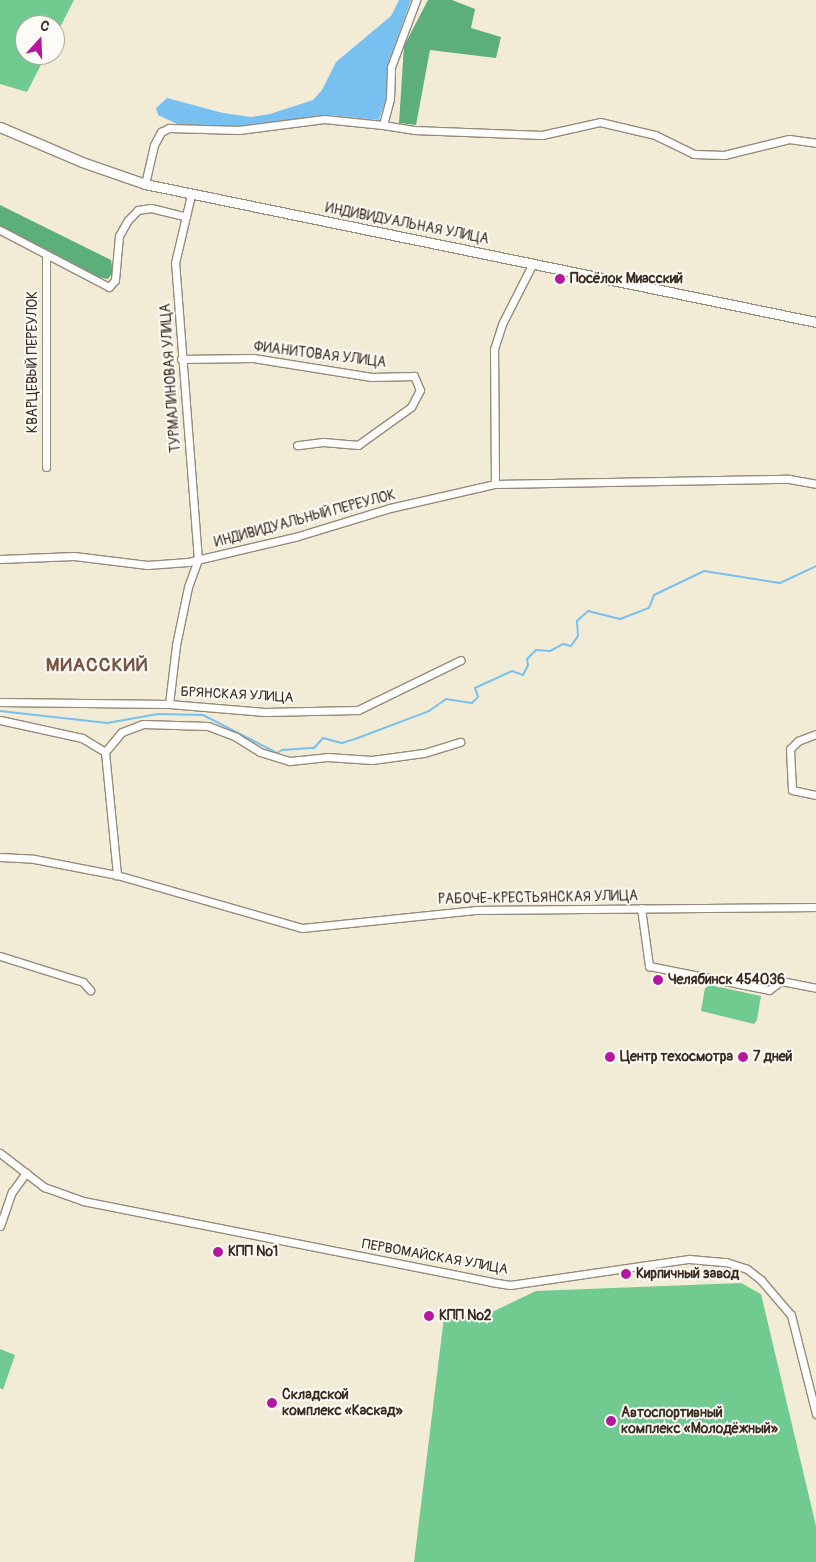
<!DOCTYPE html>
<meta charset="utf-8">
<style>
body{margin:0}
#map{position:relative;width:816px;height:1562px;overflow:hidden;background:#f2ecd6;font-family:Pangolin,sans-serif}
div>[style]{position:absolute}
.green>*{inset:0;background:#71ca90}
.forest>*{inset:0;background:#5cae7a}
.water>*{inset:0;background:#78c0f0}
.stream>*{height:2px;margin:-1px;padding:0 1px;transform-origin:1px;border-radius:1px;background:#78c0f0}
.roads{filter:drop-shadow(1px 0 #968b7a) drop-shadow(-1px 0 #968b7a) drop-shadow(0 1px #968b7a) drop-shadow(0 -1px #968b7a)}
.minor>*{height:7px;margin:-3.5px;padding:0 3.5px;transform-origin:3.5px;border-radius:3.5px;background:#fff}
.major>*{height:9px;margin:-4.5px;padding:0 4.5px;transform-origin:4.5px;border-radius:4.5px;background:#fff}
.dots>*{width:14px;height:14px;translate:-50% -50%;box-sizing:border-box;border:2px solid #fdfcf7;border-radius:50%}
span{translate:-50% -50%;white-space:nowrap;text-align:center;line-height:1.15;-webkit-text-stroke:4px #fdfcf7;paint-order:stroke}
.street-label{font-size:14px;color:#3b2a1e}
.poi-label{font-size:14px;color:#3b2a1e;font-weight:700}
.left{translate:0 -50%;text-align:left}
.district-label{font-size:19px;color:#775344;font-weight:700;letter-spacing:1px}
.north{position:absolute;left:15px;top:15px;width:50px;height:50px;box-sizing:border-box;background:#fdfcf7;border:1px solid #afa8a0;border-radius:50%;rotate:20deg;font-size:14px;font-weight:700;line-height:20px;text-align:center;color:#3b2a1e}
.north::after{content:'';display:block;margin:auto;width:18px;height:22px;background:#b5179e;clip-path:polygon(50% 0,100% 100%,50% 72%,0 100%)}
</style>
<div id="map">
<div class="green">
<i style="clip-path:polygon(0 0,74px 0,55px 37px,55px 25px,25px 25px,25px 55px,46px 55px,27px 92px,0 84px)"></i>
<i style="clip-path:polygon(710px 985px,761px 996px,757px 1020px,754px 1024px,701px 1011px,705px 988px)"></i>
<i style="clip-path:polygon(741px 1283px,761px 1294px,816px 1526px,816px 1562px,414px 1562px,444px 1317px,492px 1312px,536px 1291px)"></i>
<i style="clip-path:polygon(0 1349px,15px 1355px,3px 1390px,0 1388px)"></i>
</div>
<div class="forest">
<i style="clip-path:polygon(428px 0,452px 0,475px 9px,471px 28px,501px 37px,496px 58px,430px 50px,416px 125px,399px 123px,404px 46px)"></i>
<i style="clip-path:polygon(0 205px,111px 260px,113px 272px,108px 279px,97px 277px,0 229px)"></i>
</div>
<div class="water">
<i style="clip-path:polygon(399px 0,411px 0,388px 64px,386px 99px,379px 120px,329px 115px,251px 126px,214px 127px,177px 124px,158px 115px,156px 108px,167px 98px,223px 113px,251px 117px,270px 114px,313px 100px,322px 90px,336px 62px,391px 16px)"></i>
</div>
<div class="stream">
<i style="left:0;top:711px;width:108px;rotate:6.4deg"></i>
<i style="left:107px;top:723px;width:52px;rotate:-10deg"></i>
<i style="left:158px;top:714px;width:45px;rotate:1.3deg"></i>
<i style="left:203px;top:715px;width:83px;rotate:27.2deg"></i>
<i style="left:277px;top:753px;width:6px;rotate:-31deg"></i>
<i style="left:282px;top:750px;width:32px;rotate:-4deg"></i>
<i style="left:314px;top:748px;width:13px;rotate:-48deg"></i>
<i style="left:323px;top:738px;width:20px;rotate:15deg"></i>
<i style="left:342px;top:743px;width:14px;rotate:-17deg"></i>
<i style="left:355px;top:739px;width:79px;rotate:-20.7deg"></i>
<i style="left:429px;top:711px;width:21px;rotate:-35deg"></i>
<i style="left:446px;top:699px;width:26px;rotate:9deg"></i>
<i style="left:472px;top:703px;width:8px;rotate:-45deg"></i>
<i style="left:478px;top:697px;width:9px;rotate:-108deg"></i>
<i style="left:475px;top:688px;width:41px;rotate:-24.7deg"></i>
<i style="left:512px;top:671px;width:12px;rotate:20deg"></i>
<i style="left:523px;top:675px;width:11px;rotate:-63deg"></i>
<i style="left:528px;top:665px;width:6px;rotate:-99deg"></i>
<i style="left:527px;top:659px;width:13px;rotate:-45deg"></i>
<i style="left:536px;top:650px;width:14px;rotate:4deg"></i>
<i style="left:550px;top:651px;width:15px;rotate:-28deg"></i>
<i style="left:563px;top:644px;width:8px;rotate:14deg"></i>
<i style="left:571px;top:646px;width:12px;rotate:-55deg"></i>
<i style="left:578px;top:636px;width:15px;rotate:-94deg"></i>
<i style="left:577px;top:621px;width:15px;rotate:-42deg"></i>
<i style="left:588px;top:611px;width:33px;rotate:14deg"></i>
<i style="left:620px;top:619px;width:31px;rotate:-21deg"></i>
<i style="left:649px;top:608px;width:14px;rotate:-69deg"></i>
<i style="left:654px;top:595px;width:55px;rotate:-25.6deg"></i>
<i style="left:704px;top:571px;width:77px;rotate:9deg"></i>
<i style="left:780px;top:583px;width:40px;rotate:-25deg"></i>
</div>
<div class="roads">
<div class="minor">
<i style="left:383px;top:125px;width:31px;rotate:9deg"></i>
<i style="left:414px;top:130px;width:128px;rotate:2.2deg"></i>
<i style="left:542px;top:135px;width:59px;rotate:-12.6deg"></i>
<i style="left:600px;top:122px;width:57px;rotate:13.3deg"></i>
<i style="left:655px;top:135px;width:43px;rotate:26deg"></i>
<i style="left:694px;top:154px;width:30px;rotate:2deg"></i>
<i style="left:724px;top:155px;width:67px;rotate:-13.8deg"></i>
<i style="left:789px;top:139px;width:27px;rotate:8deg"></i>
<i style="left:145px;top:184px;width:40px;rotate:-77deg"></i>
<i style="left:154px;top:145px;width:15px;rotate:-62deg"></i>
<i style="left:161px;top:132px;width:9px;rotate:-27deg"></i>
<i style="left:169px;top:128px;width:70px;rotate:1.6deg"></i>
<i style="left:239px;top:130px;width:86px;rotate:-7.4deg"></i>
<i style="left:324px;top:119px;width:59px;rotate:5.8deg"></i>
<i style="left:383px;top:125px;width:27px;rotate:-75deg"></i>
<i style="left:390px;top:99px;width:32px;rotate:-88deg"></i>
<i style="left:391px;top:67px;width:72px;rotate:-69.5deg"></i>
<i style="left:0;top:230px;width:123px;rotate:27.6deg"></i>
<i style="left:109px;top:287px;width:9px;rotate:-49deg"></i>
<i style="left:115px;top:280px;width:44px;rotate:-84.8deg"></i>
<i style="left:119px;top:236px;width:18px;rotate:-61deg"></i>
<i style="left:128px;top:220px;width:14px;rotate:-45deg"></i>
<i style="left:138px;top:210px;width:13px;rotate:-9deg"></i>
<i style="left:151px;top:208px;width:36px;rotate:14deg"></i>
<i style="left:181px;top:359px;width:72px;rotate:-0.8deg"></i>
<i style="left:253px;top:358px;width:120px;rotate:9.1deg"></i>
<i style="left:371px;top:377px;width:43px;rotate:-1.3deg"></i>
<i style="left:414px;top:376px;width:15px;rotate:67deg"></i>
<i style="left:420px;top:390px;width:19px;rotate:118deg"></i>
<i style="left:411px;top:407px;width:65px;rotate:144.4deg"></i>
<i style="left:358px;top:445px;width:35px;rotate:-175deg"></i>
<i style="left:323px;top:442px;width:26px;rotate:173deg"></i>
<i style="left:46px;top:467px;width:210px;rotate:-90deg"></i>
<i style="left:495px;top:484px;width:135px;rotate:-90.4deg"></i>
<i style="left:494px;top:349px;width:26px;rotate:-72deg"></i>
<i style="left:502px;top:324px;width:68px;rotate:-63.1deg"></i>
<i style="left:0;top:559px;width:74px;rotate:-2.3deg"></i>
<i style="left:74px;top:556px;width:74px;rotate:7deg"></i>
<i style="left:147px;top:565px;width:41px;rotate:-4.2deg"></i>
<i style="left:188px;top:562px;width:110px;rotate:-13.2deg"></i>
<i style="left:295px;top:537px;width:99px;rotate:-17deg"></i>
<i style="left:390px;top:508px;width:108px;rotate:-12.9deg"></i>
<i style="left:495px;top:484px;width:294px;rotate:-1deg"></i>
<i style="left:789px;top:479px;width:27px;rotate:10deg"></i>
<i style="left:0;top:702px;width:169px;rotate:0.7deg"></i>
<i style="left:169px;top:704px;width:96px;rotate:4.8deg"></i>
<i style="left:265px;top:712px;width:93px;rotate:-1.2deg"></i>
<i style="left:358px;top:710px;width:114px;rotate:-25.9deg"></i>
<i style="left:169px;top:704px;width:59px;rotate:-83.2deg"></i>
<i style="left:176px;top:645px;width:59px;rotate:-78.3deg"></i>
<i style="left:188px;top:587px;width:29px;rotate:-70deg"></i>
<i style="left:198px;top:560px;width:298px;rotate:-94.4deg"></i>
<i style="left:175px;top:263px;width:70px;rotate:-76.8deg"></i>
<i style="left:0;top:720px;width:84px;rotate:12.4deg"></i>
<i style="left:82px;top:738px;width:27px;rotate:31deg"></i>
<i style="left:105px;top:752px;width:26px;rotate:-50deg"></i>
<i style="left:122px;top:732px;width:22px;rotate:-21deg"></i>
<i style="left:143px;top:724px;width:65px;rotate:1.8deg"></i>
<i style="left:208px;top:726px;width:30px;rotate:21deg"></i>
<i style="left:236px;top:737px;width:28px;rotate:32deg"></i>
<i style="left:260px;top:752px;width:31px;rotate:17deg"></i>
<i style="left:290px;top:761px;width:37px;rotate:-6deg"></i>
<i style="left:327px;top:757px;width:45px;rotate:3.8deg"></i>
<i style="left:372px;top:760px;width:52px;rotate:-7.7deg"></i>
<i style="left:424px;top:753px;width:38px;rotate:-17deg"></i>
<i style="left:816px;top:734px;width:19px;rotate:159deg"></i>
<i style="left:798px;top:741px;width:11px;rotate:135deg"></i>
<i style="left:790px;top:749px;width:41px;rotate:87.2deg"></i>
<i style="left:792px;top:790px;width:25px;rotate:12deg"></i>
<i style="left:105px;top:752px;width:124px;rotate:84.4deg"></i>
<i style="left:0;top:857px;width:34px;rotate:3deg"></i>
<i style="left:34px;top:859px;width:85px;rotate:10.9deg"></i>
<i style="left:117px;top:875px;width:192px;rotate:16deg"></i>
<i style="left:302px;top:928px;width:174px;rotate:-5.9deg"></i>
<i style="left:475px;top:910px;width:341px;rotate:-0.5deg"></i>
<i style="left:641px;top:908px;width:59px;rotate:82.1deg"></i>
<i style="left:649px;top:966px;width:122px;rotate:11.3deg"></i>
<i style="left:769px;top:990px;width:15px;rotate:-37deg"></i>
<i style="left:781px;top:981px;width:36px;rotate:11deg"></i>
<i style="left:0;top:956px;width:87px;rotate:17.4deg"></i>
<i style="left:83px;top:982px;width:11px;rotate:49deg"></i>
<i style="left:0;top:1153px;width:56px;rotate:37.7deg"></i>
<i style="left:44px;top:1187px;width:41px;rotate:19.7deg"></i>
<i style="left:83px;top:1201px;width:416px;rotate:11.2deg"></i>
<i style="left:491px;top:1282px;width:19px;rotate:9deg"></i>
<i style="left:510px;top:1285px;width:181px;rotate:-8.3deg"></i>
<i style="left:689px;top:1259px;width:37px;rotate:5deg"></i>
<i style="left:726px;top:1262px;width:22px;rotate:18deg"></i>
<i style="left:747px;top:1269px;width:18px;rotate:38deg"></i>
<i style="left:761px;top:1280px;width:46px;rotate:49.4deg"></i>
<i style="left:791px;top:1315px;width:102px;rotate:75.8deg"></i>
<i style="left:0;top:1226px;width:36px;rotate:-71deg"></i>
<i style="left:12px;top:1192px;width:24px;rotate:-54deg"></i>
</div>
<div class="major">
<i style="left:0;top:127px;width:89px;rotate:23.1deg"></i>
<i style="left:82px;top:162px;width:67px;rotate:19.2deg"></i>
<i style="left:145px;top:184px;width:685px;rotate:11.62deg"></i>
</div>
</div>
<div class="dots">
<i style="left:560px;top:279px;background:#b5179e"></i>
<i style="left:658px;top:980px;background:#b5179e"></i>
<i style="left:610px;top:1057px;background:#b5179e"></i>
<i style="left:743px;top:1057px;background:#b5179e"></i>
<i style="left:218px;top:1252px;background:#b5179e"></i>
<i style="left:626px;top:1274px;background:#b5179e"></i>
<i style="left:429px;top:1316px;background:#b5179e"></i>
<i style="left:272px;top:1403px;background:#b5179e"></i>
<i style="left:611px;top:1421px;background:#b5179e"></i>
</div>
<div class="street-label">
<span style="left:407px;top:224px;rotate:11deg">ИНДИВИДУАЛЬНАЯ УЛИЦА</span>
<span style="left:320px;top:355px;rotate:7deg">ФИАНИТОВАЯ УЛИЦА</span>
<span style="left:33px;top:362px;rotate:-90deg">КВАРЦЕВЫЙ ПЕРЕУЛОК</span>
<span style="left:171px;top:378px;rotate:-94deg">ТУРМАЛИНОВАЯ УЛИЦА</span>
<span style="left:305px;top:519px;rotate:-15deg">ИНДИВИДУАЛЬНЫЙ ПЕРЕУЛОК</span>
<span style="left:237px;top:695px;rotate:3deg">БРЯНСКАЯ УЛИЦА</span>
<span style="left:538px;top:898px;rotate:-1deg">РАБОЧЕ-КРЕСТЬЯНСКАЯ УЛИЦА</span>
<span style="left:435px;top:1257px;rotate:10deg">ПЕРВОМАЙСКАЯ УЛИЦА</span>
</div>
<div class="poi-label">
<span class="left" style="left:570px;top:279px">Посёлок Миасский</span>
<span class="left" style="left:668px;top:980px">Челябинск 454036</span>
<span class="left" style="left:620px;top:1057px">Центр техосмотра</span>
<span class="left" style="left:753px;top:1057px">7 дней</span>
<span class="left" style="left:228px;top:1252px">КПП №1</span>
<span class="left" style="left:636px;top:1274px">Кирпичный завод</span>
<span class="left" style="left:439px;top:1316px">КПП №2</span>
<span class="left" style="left:282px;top:1403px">Складской<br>комплекс «Каскад»</span>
<span class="left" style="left:621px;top:1421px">Автоспортивный<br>комплекс «Молодёжный»</span>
</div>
<div class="district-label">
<span style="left:97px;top:666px">МИАССКИЙ</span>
</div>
<div class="north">С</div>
</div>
